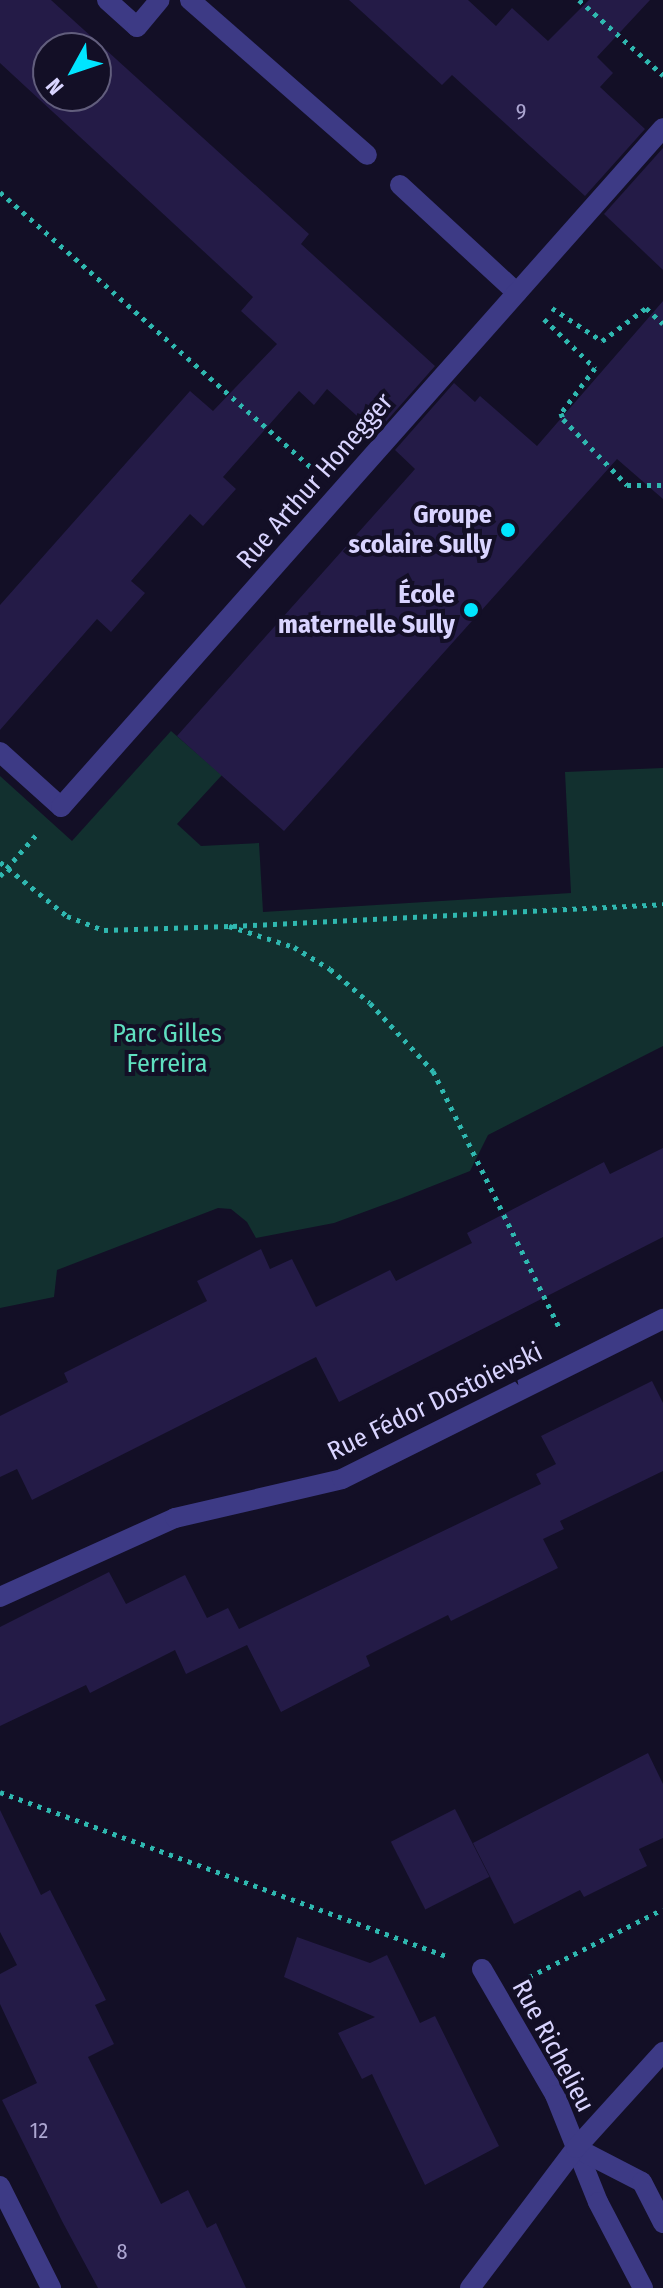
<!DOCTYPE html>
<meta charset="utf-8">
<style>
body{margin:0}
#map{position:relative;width:663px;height:2288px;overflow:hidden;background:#130f26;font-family:"Fira Sans Condensed",sans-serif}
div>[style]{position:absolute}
.green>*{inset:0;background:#12302f}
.building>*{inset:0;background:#241b47;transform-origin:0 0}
.path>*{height:5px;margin-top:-2.5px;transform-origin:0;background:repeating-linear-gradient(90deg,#2fb8b0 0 4px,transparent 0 10px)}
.minor>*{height:20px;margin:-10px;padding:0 10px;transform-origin:10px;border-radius:10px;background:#3d3a85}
.dots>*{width:22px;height:22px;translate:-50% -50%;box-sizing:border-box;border:4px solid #130f26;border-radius:50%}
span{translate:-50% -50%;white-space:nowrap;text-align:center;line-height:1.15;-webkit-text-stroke:8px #130f26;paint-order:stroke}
.number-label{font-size:22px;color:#aca6d1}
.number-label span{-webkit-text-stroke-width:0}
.street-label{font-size:26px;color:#d9d4ff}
.poi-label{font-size:26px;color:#d9d4ff;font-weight:700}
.right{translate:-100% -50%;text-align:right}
.park-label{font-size:26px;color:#5fe0c0}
.north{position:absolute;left:32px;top:32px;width:80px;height:80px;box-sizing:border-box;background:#130f26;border:2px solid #625e7d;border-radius:50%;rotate:230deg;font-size:22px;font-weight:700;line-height:32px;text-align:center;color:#d9d4ff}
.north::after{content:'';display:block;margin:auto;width:28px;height:36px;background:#00e5ff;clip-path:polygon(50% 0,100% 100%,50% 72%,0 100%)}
</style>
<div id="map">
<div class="green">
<i style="clip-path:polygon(171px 731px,222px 775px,177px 824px,201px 846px,259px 843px,263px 912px,571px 893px,565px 772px,663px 768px,663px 1046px,488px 1135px,470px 1171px,402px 1198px,334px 1223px,256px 1238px,247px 1222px,231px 1209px,218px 1208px,57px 1270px,54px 1297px,0 1308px,0 776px,72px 841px)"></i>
</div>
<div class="building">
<i style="clip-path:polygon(evenodd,0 0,51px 0,309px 234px,301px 244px,435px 366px,376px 433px,327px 389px,314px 405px,299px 391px,223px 477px,236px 489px,203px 526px,190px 514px,131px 581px,145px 593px,111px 632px,97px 619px,0 730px,0 605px,190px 391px,213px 411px,277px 344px,241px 311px,253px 297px,0 63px,0 0,48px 48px,96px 48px,96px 96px,48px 96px,48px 48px)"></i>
<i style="clip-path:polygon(349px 0,468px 0,496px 26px,512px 8px,548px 41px,589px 0,650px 0,597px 57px,613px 73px,600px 87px,645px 129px,585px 196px,452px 75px,442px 85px)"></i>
<i style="clip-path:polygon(663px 148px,663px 270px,604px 214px)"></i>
<i style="clip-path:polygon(663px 301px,663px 499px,617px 459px,284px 831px,177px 736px,415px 469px,395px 450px,454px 383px,475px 402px,480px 396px,537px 446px)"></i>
<i style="clip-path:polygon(663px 1148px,663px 1237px,339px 1402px,316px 1357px,32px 1500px,17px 1469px,0 1477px,0 1416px,68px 1382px,64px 1373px,207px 1301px,197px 1281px,261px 1249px,270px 1269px,292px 1259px,316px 1307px,390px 1270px,396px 1281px,472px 1243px,467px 1233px,604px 1162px,610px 1174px)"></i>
<i style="clip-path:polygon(652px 1381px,663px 1403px,663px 1471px,560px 1521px,564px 1529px,543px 1539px,558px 1568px,451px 1621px,448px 1615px,366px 1656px,370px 1666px,281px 1712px,247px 1645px,186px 1674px,175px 1650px,90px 1693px,86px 1685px,0 1726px,0 1627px,109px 1572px,126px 1604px,185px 1575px,207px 1618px,228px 1608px,239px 1629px,541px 1484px,536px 1474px,556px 1464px,541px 1436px)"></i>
<i style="clip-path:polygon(648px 1753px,663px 1784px,663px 1838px,639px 1849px,647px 1866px,584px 1897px,580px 1890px,514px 1924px,473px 1843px)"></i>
<i style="left:455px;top:1809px;width:76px;height:72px;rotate:63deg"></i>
<i style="clip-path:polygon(0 1810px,41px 1895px,50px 1890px,106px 2000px,95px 2005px,114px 2044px,88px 2057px,161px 2204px,188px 2190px,207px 2228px,216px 2223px,246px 2288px,98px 2288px,62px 2221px,2px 2100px,37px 2083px,0 2004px,0 1974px,17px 1965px,0 1932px)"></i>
<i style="clip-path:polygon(297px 1937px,370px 1963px,387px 1955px,420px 2023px,435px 2016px,499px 2146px,425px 2185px,372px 2074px,362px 2079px,338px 2033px,375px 2017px,284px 1977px)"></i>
</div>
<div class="path">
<i style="left:579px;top:0;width:113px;rotate:41.8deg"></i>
<i style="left:0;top:192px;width:417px;rotate:41.5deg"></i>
<i style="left:552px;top:308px;width:60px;rotate:33.4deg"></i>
<i style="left:602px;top:341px;width:55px;rotate:-36.9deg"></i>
<i style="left:646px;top:308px;width:23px;rotate:43deg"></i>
<i style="left:544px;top:319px;width:71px;rotate:43.9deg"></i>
<i style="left:595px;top:368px;width:56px;rotate:127.1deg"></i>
<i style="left:561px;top:413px;width:6px;rotate:72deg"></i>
<i style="left:563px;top:419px;width:92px;rotate:45.9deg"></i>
<i style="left:627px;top:485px;width:36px"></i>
<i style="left:0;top:862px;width:86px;rotate:38.9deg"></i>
<i style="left:67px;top:916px;width:40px;rotate:21deg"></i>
<i style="left:104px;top:930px;width:125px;rotate:-1.8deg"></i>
<i style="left:229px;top:926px;width:68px;rotate:17.9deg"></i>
<i style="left:294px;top:947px;width:42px;rotate:31.4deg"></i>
<i style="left:330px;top:969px;width:52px;rotate:40.4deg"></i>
<i style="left:370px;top:1003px;width:93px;rotate:47.2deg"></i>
<i style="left:433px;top:1071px;width:288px;rotate:63.8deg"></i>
<i style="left:0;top:876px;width:55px;rotate:-48.7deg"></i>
<i style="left:233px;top:926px;width:431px;rotate:-2.9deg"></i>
<i style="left:0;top:1792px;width:477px;rotate:20.2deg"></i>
<i style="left:529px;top:1977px;width:150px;rotate:-26.9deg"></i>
</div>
<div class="minor">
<i style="left:107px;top:0;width:40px;rotate:42deg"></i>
<i style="left:137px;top:27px;width:35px;rotate:-50deg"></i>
<i style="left:190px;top:0;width:235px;rotate:41.2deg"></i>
<i style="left:400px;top:185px;width:159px;rotate:42.7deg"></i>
<i style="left:0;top:752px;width:82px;rotate:42deg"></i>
<i style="left:61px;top:807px;width:907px;rotate:-48.44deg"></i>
<i style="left:0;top:1597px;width:192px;rotate:-24.3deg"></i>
<i style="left:175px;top:1518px;width:171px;rotate:-13.1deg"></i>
<i style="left:342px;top:1479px;width:359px;rotate:-26.5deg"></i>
<i style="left:482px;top:1969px;width:146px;rotate:59.9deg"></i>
<i style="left:555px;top:2095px;width:115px;rotate:68.1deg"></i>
<i style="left:598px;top:2202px;width:97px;rotate:62.4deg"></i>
<i style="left:576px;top:2148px;width:74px;rotate:27.3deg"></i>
<i style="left:642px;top:2182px;width:46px;rotate:62.9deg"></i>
<i style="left:0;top:2186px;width:114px;rotate:63.4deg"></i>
<i style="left:470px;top:2288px;width:176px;rotate:-52.9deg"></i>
<i style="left:576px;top:2148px;width:130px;rotate:-47.8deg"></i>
</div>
<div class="dots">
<i style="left:508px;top:530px;background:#00e5ff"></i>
<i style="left:471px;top:610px;background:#00e5ff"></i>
</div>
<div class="number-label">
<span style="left:521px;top:112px">9</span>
<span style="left:39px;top:2131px">12</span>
<span style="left:122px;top:2252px">8</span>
</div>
<div class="street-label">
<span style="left:315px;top:481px;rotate:-49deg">Rue Arthur Honegger</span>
<span style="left:435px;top:1402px;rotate:-26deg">Rue Fédor Dostoievski</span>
<span style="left:553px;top:2046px;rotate:62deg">Rue Richelieu</span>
</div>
<div class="poi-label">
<span class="right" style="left:492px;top:530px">Groupe<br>scolaire Sully</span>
<span class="right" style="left:455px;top:610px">École<br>maternelle Sully</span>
</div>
<div class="park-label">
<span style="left:167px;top:1049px">Parc Gilles<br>Ferreira</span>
</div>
<div class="north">N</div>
</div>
